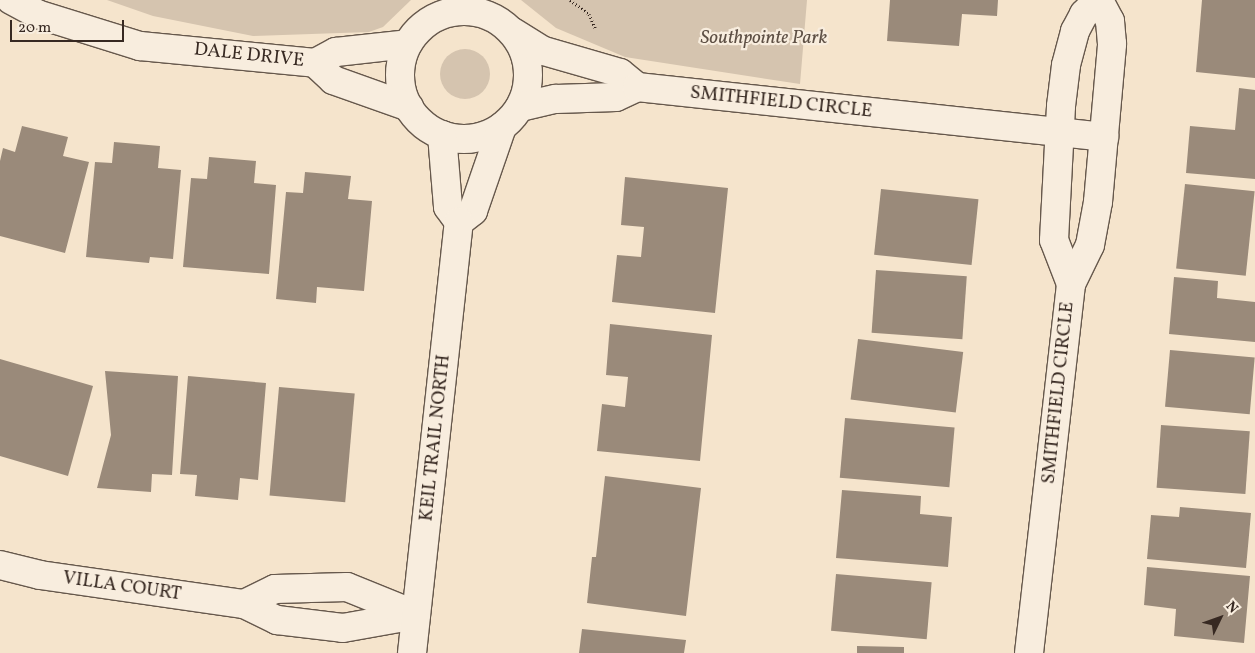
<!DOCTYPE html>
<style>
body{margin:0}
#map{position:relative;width:1255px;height:653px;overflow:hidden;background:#f5e4cc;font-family:Vollkorn,serif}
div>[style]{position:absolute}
.green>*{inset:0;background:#d5c4af}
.round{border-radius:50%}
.building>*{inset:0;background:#9a8a7a;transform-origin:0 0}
.path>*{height:3px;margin-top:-1.5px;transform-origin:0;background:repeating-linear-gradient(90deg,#372922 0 1px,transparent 0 3.5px)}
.roads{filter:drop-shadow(1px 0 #66584c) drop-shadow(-1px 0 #66584c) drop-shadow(0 1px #66584c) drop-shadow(0 -1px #66584c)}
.minor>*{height:28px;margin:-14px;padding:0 14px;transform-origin:14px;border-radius:14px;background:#f8edde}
.minor>.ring{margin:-14px;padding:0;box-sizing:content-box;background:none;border:28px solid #f8edde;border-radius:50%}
span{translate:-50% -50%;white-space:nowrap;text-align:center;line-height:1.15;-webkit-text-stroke:4.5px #f8edde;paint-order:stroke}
.park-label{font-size:19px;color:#5e5045;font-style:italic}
.street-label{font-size:19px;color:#372922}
.north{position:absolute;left:1195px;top:593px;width:50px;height:50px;-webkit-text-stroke:4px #f8edde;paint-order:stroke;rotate:48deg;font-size:14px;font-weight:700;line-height:20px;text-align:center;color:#372922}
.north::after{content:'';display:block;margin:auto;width:18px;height:22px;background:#372922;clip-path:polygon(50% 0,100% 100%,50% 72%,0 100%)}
.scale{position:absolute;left:10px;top:20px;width:114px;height:22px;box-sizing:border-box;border:2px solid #372922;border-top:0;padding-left:6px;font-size:15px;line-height:18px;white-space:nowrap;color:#372922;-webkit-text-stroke:4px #f8edde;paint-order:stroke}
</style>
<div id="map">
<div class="green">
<i style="clip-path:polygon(107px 0,411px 0,383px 27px,369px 32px,253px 36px,153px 16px)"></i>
<i style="clip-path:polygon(521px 0,807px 0,800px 84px,625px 57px,556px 28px)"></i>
<i class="round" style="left:440px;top:49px;width:50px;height:50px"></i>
</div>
<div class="building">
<i style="clip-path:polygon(890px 0,998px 0,997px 16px,962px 14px,959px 46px,887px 41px)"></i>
<i style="clip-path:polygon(1202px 0,1255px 0,1255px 78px,1196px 72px)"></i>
<i style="clip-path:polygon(1239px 88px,1255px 90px,1255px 179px,1186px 173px,1190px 126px,1235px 130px)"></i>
<i style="clip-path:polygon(22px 126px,68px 137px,63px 156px,89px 162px,65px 253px,0 236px,0 161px,3px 148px,15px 152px)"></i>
<i style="clip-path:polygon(114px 142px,160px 146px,158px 168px,181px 170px,173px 259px,150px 257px,149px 263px,86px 257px,95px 162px,112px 163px)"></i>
<i style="clip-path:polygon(209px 157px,256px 161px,254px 183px,276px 185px,269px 274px,183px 267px,191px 178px,207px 179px)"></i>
<i style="clip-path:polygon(305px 172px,351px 176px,348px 199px,372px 201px,364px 291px,317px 287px,316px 303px,276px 299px,286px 192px,303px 193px)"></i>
<i style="clip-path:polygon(625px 177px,728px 188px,715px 313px,612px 302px,617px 255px,641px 257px,644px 227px,621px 225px)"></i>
<i style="left:1185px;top:184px;width:70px;height:85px;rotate:6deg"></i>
<i style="left:881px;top:189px;width:98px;height:66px;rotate:6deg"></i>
<i style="left:876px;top:270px;width:91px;height:63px;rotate:4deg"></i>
<i style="clip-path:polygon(1174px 277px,1218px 281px,1217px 298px,1255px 302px,1255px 342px,1169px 334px)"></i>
<i style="clip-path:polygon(610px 324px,712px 335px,700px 461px,597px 451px,602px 404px,625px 407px,628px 377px,606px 375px)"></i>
<i style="left:858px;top:339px;width:106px;height:61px;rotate:7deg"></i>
<i style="left:1170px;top:350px;width:85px;height:57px;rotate:5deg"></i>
<i style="clip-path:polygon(0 359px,93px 386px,68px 476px,0 456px)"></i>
<i style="clip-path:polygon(105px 371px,178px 376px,172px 475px,152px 474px,151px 492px,97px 488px,111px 435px)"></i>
<i style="clip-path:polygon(188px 376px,266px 383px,258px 480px,240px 478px,238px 500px,195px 496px,197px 475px,180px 474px)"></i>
<i style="left:279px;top:387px;width:76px;height:109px;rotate:5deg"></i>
<i style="left:845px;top:418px;width:110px;height:60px;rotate:5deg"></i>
<i style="left:1161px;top:425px;width:89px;height:63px;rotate:4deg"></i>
<i style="clip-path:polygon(605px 476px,701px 488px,686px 616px,587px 603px,592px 557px,596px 557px)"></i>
<i style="clip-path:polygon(842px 490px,921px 496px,920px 514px,952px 517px,948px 567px,836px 558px)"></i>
<i style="clip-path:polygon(1180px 507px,1251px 513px,1246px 568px,1147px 559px,1151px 515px,1179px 517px)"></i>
<i style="clip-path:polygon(1147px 567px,1250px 576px,1244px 643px,1174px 636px,1176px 609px,1144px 605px)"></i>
<i style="left:836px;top:574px;width:96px;height:57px;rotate:5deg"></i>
<i style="clip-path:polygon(582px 629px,686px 640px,684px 653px,579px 653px)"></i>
<i style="clip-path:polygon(857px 646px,904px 647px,904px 653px,857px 653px)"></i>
</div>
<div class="path">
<i style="left:570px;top:0;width:24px;rotate:36deg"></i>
<i style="left:589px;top:14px;width:17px;rotate:66deg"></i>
</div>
<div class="roads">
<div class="minor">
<i style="left:11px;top:0;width:30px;rotate:28deg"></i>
<i style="left:37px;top:14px;width:108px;rotate:17.3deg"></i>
<i style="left:140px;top:46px;width:176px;rotate:5.5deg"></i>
<i style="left:315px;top:63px;width:24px;rotate:-28deg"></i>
<i style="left:336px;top:52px;width:72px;rotate:-6.3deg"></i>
<i class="ring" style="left:400px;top:11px;width:100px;height:100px"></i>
<i style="left:513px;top:32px;width:36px;rotate:32deg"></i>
<i style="left:544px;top:51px;width:79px;rotate:16.1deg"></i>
<i style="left:620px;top:73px;width:22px;rotate:39deg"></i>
<i style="left:315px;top:63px;width:25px;rotate:43deg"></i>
<i style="left:333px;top:80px;width:81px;rotate:19.6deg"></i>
<i style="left:520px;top:107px;width:37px;rotate:-13deg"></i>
<i style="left:556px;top:99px;width:60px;rotate:-1.9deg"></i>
<i style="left:616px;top:97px;width:23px;rotate:-25deg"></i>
<i style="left:637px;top:87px;width:470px;rotate:6.1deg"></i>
<i style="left:442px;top:135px;width:72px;rotate:85.2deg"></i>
<i style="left:448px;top:207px;width:19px;rotate:54deg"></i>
<i style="left:459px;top:222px;width:18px;rotate:-38deg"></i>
<i style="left:473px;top:211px;width:89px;rotate:-71deg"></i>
<i style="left:1071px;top:284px;width:47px;rotate:-111.1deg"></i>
<i style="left:1054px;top:240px;width:134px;rotate:-87deg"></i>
<i style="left:1061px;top:106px;width:41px;rotate:-83deg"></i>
<i style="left:1066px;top:65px;width:35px;rotate:-75deg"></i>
<i style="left:1075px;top:31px;width:19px;rotate:-62deg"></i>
<i style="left:1084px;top:14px;width:20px;rotate:-45deg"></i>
<i style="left:0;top:565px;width:41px;rotate:14deg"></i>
<i style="left:40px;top:575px;width:206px;rotate:8.1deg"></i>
<i style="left:244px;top:604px;width:37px;rotate:26deg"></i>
<i style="left:277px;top:620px;width:66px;rotate:6.9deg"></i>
<i style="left:343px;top:628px;width:74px;rotate:-10.1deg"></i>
<i style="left:244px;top:604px;width:34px;rotate:-26deg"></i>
<i style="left:275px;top:589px;width:72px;rotate:-1.6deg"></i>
<i style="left:347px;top:587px;width:74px;rotate:22.1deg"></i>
<i style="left:412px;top:653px;width:434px;rotate:-83.8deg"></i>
<i style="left:1029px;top:653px;width:371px;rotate:-83.5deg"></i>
<i style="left:1071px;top:284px;width:43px;rotate:-64deg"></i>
<i style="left:1090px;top:245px;width:44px;rotate:-79.5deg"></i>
<i style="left:1098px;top:202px;width:159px;rotate:-84.9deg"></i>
<i style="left:1112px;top:44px;width:23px;rotate:-95deg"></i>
<i style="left:1110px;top:21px;width:24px;rotate:-118deg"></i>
</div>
</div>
<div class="park-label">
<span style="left:764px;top:39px">Southpointe Park</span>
</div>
<div class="street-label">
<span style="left:249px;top:56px;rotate:6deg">DALE DRIVE</span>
<span style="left:781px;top:103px;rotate:6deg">SMITHFIELD CIRCLE</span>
<span style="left:1059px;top:393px;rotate:-84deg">SMITHFIELD CIRCLE</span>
<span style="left:436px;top:438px;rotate:-84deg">KEIL TRAIL NORTH</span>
<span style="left:122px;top:587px;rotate:8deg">VILLA COURT</span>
</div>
<div class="north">N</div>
<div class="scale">20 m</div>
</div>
